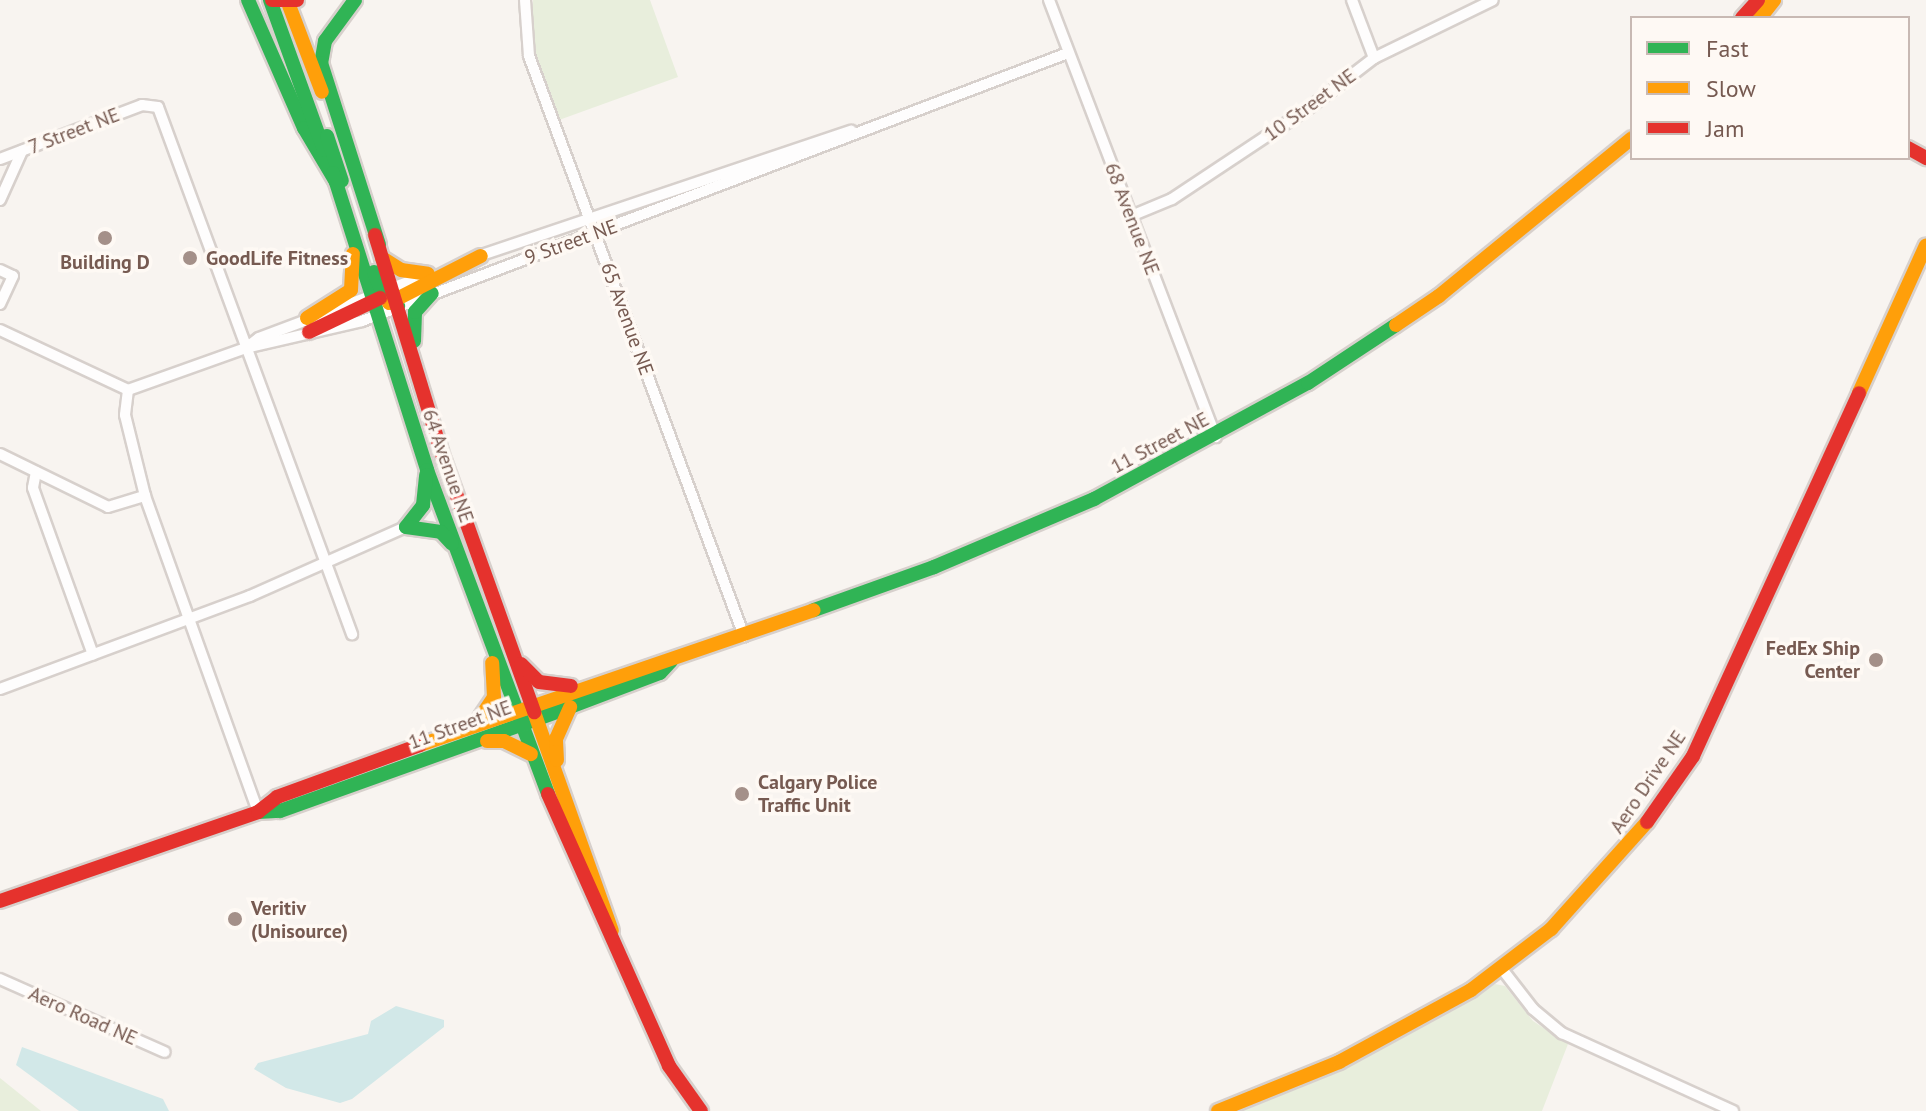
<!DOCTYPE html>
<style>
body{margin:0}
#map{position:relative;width:1926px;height:1111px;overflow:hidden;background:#f8f4f0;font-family:"PT Sans",sans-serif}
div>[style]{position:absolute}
.green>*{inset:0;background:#e8eedc}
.water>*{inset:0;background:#d2e8e8}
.roads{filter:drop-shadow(2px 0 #d7d0cc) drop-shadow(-2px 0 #d7d0cc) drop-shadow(0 2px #d7d0cc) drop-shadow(0 -2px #d7d0cc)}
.street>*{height:10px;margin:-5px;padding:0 5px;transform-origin:5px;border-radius:5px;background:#fefdfd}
.fast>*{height:14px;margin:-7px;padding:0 7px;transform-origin:7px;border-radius:7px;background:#30b455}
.slow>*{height:14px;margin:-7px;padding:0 7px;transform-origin:7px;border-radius:7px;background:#ff9f0a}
.jam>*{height:14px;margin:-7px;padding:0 7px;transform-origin:7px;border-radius:7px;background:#e5322d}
.dots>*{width:22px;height:22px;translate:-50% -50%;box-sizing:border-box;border:4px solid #fef9f4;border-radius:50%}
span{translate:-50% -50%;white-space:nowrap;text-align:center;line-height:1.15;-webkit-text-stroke:7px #fef9f4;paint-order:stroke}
.street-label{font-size:20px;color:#765a51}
.poi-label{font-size:20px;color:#765a51;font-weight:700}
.left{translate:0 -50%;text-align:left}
.right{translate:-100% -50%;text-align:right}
.legend{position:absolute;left:1630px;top:16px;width:280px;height:144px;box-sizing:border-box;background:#fef9f4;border:2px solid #c8b9b3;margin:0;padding:10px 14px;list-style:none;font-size:24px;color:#765a51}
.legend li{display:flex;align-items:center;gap:16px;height:40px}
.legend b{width:40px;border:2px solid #c8b9b3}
</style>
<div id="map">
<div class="green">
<i style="clip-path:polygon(533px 0,650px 0,678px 77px,559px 120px,533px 47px)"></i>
<i style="clip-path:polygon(1495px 984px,1505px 986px,1533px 1021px,1568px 1044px,1542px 1111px,1238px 1111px,1375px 1052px)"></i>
<i style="clip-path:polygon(0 1078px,41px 1111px,0 1111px)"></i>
</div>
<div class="water">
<i style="clip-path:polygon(396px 1006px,444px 1020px,444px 1027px,352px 1099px,340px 1103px,286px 1088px,254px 1069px,258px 1063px,368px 1034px,371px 1021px)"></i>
<i style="clip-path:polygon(22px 1047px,163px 1099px,169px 1111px,79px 1111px,16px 1065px)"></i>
</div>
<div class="roads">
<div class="street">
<i style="left:525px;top:0;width:56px;rotate:85.9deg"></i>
<i style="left:529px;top:56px;width:619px;rotate:69.66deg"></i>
<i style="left:1049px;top:0;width:468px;rotate:69.1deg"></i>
<i style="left:1352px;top:0;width:62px;rotate:69.2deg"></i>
<i style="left:0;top:159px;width:152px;rotate:-20.8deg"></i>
<i style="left:142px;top:105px;width:16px;rotate:7deg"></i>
<i style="left:158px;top:107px;width:562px;rotate:69.79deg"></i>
<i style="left:0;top:200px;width:54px;rotate:-65.8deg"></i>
<i style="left:1131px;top:216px;width:44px;rotate:-22.5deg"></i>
<i style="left:1172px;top:199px;width:164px;rotate:-33.6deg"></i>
<i style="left:1309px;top:108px;width:82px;rotate:-37.6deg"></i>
<i style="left:1374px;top:58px;width:132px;rotate:-26deg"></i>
<i style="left:476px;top:257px;width:396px;rotate:-18.6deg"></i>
<i style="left:0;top:270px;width:14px;rotate:25deg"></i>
<i style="left:13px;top:276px;width:31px;rotate:115deg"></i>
<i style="left:386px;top:290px;width:44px;rotate:-20.1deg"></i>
<i style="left:0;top:330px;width:141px;rotate:25.1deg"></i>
<i style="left:246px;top:348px;width:16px;rotate:-38deg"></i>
<i style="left:259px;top:338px;width:120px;rotate:-20.6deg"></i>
<i style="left:128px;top:390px;width:125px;rotate:-19.6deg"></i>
<i style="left:246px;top:348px;width:119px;rotate:-13.1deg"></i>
<i style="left:362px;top:321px;width:755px;rotate:-20.79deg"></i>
<i style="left:128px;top:390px;width:25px;rotate:97deg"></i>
<i style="left:125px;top:415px;width:83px;rotate:76.1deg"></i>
<i style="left:145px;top:496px;width:336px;rotate:70.3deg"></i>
<i style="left:0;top:454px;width:120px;rotate:26.1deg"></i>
<i style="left:108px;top:507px;width:39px;rotate:-17deg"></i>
<i style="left:36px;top:472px;width:16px;rotate:101deg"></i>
<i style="left:33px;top:488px;width:177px;rotate:70.2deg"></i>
<i style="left:0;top:689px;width:267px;rotate:-20.4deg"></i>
<i style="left:250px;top:596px;width:171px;rotate:-23.9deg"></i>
<i style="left:1502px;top:969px;width:51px;rotate:52.2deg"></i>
<i style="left:1533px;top:1009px;width:38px;rotate:40deg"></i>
<i style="left:1562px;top:1033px;width:188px;rotate:24.5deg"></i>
<i style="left:0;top:979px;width:180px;rotate:23.9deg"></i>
</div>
<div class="fast">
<i style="left:248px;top:0;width:140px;rotate:66.4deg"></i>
<i style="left:304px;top:128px;width:63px;rotate:59.3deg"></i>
<i style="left:270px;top:0;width:159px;rotate:70.2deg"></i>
<i style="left:355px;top:0;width:51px;rotate:126.2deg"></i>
<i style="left:325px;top:41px;width:22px;rotate:100deg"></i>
<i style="left:321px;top:63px;width:191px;rotate:72.3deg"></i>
<i style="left:327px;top:136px;width:47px;rotate:71.6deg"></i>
<i style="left:333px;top:173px;width:312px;rotate:72.4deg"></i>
<i style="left:427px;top:470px;width:346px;rotate:69.5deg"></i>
<i style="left:374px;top:272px;width:27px;rotate:68deg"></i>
<i style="left:384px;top:297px;width:17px;rotate:33deg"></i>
<i style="left:414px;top:341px;width:29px;rotate:-88deg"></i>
<i style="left:415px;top:312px;width:25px;rotate:-48deg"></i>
<i style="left:406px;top:527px;width:28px;rotate:-52deg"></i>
<i style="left:423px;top:505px;width:30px;rotate:-84deg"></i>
<i style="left:406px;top:527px;width:35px;rotate:8deg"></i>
<i style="left:441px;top:532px;width:16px;rotate:47deg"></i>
<i style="left:814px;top:610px;width:127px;rotate:-19.7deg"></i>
<i style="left:934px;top:567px;width:174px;rotate:-23deg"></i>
<i style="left:1094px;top:499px;width:243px;rotate:-28.5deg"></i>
<i style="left:1308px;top:383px;width:105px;rotate:-33.4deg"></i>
<i style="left:258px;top:812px;width:22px;rotate:-3deg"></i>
<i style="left:280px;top:811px;width:308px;rotate:-19.7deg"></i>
<i style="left:570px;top:707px;width:96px;rotate:-20.7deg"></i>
<i style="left:660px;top:673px;width:16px;rotate:-47deg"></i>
</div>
<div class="slow">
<i style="left:287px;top:0;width:98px;rotate:69.2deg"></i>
<i style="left:1760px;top:18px;width:23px;rotate:-52deg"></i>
<i style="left:382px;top:258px;width:22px;rotate:32deg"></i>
<i style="left:401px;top:270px;width:27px;rotate:8deg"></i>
<i style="left:389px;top:303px;width:103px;rotate:-27.1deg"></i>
<i style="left:307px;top:318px;width:52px;rotate:-32.5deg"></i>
<i style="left:351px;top:290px;width:36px;rotate:-87deg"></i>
<i style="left:1396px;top:325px;width:52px;rotate:-34deg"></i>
<i style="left:1439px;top:296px;width:249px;rotate:-39.3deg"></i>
<i style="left:1859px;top:393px;width:162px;rotate:-65.6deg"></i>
<i style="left:534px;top:712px;width:232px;rotate:70.4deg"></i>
<i style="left:476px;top:724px;width:32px;rotate:-56deg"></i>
<i style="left:494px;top:697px;width:34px;rotate:-93deg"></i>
<i style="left:487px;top:741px;width:17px"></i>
<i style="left:504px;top:741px;width:30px;rotate:26deg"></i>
<i style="left:420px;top:745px;width:416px;rotate:-18.9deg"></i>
<i style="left:557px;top:760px;width:21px;rotate:-93deg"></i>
<i style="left:556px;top:739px;width:35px;rotate:-66deg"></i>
<i style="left:1218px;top:1111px;width:131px;rotate:-22deg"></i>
<i style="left:1339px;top:1062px;width:150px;rotate:-28.6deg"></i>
<i style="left:1471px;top:990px;width:101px;rotate:-37.3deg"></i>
<i style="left:1551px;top:929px;width:144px;rotate:-48.1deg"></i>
</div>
<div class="jam">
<i style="left:272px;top:0;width:25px"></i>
<i style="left:1742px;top:18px;width:24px;rotate:-48deg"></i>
<i style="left:1908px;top:148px;width:21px;rotate:29deg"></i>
<i style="left:375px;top:235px;width:235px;rotate:73deg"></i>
<i style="left:444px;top:460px;width:268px;rotate:70.3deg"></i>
<i style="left:309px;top:332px;width:79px;rotate:-25.6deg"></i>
<i style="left:521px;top:664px;width:25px;rotate:45deg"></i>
<i style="left:539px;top:682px;width:32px;rotate:7deg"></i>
<i style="left:548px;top:794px;width:298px;rotate:66deg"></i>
<i style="left:669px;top:1066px;width:55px;rotate:54.6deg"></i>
<i style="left:1647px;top:822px;width:80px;rotate:-55.1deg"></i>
<i style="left:1693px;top:756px;width:399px;rotate:-65.4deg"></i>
<i style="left:0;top:901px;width:273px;rotate:-19deg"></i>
<i style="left:258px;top:812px;width:24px;rotate:-38deg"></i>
<i style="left:277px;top:797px;width:152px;rotate:-20deg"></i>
</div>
</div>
<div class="dots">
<i style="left:105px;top:238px;background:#a49089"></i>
<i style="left:190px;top:258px;background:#a49089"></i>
<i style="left:1876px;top:660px;background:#a49089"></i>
<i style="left:742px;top:794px;background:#a49089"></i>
<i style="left:235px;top:919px;background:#a49089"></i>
</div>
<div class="street-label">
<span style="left:1310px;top:105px;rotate:-36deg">10 Street NE</span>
<span style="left:74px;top:131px;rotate:-21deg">7 Street NE</span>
<span style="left:1132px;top:219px;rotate:69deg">68 Avenue NE</span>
<span style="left:571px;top:242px;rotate:-20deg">9 Street NE</span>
<span style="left:627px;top:319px;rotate:70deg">65 Avenue NE</span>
<span style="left:1160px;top:443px;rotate:-28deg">11 Street NE</span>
<span style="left:448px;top:466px;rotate:71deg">64 Avenue NE</span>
<span style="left:460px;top:725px;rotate:-20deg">11 Street NE</span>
<span style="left:1648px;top:782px;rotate:-56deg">Aero Drive NE</span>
<span style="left:83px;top:1016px;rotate:24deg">Aero Road NE</span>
</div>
<div class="poi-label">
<span class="left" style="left:206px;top:258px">GoodLife Fitness</span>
<span style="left:105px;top:262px">Building D</span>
<span class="right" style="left:1860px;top:660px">FedEx Ship<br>Center</span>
<span class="left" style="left:758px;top:794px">Calgary Police<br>Traffic Unit</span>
<span class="left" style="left:251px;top:920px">Veritiv<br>(Unisource)</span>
</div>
<ul class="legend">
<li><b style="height:10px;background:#30b455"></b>Fast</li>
<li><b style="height:10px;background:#ff9f0a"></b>Slow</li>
<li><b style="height:10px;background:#e5322d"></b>Jam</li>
</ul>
</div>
